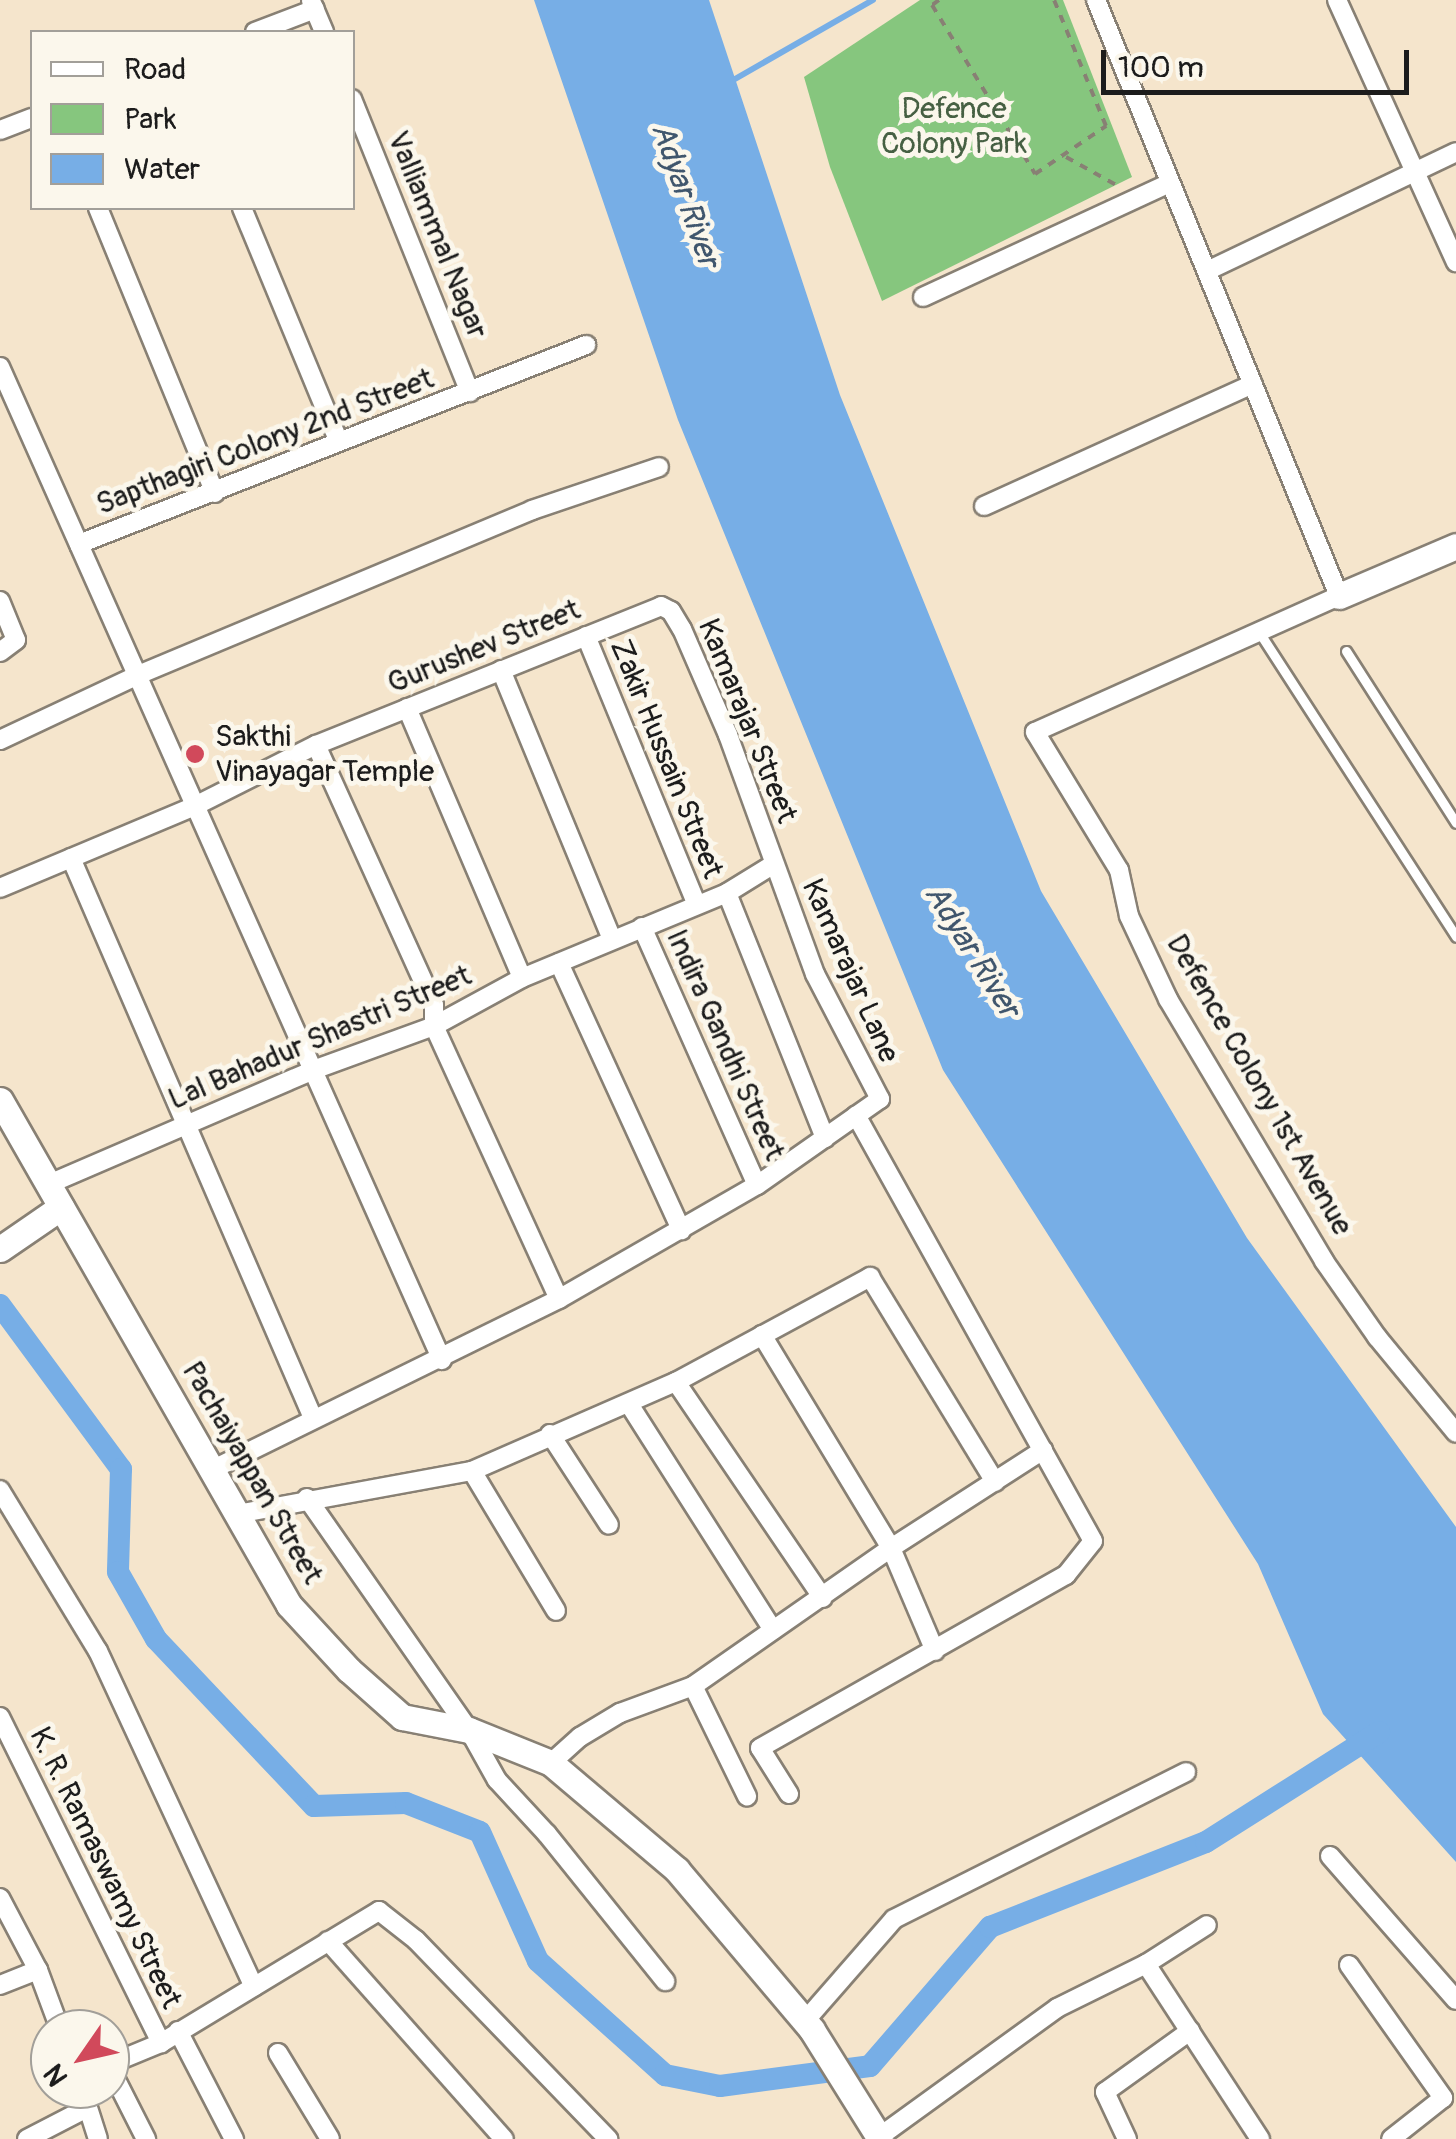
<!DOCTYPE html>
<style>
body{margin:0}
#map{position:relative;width:1456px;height:2139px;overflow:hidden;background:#f5e5cc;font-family:Pangolin,sans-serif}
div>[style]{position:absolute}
.green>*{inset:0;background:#86c67e}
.water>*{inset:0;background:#77aee6}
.stream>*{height:6px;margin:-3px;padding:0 3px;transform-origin:3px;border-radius:3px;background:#77aee6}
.canal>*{height:22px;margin:-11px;padding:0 11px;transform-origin:11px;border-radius:11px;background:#77aee6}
.path>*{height:4px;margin-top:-2px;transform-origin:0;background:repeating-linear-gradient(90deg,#888074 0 8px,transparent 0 16px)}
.roads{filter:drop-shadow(2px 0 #888074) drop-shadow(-2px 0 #888074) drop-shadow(0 2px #888074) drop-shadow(0 -2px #888074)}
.lane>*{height:9px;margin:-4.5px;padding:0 4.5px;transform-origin:4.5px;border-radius:4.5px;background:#fff}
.street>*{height:18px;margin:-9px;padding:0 9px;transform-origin:9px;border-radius:9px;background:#fff}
.secondary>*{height:25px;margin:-12.5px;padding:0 12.5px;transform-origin:12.5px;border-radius:12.5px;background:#fff}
.dots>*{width:28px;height:28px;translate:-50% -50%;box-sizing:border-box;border:5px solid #fbf7ec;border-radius:50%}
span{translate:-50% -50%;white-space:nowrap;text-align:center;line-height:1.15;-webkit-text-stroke:10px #fbf7ec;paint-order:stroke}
.park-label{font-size:30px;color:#466043}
.street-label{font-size:30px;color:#1c1c1c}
.poi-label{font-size:30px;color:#1c1c1c}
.left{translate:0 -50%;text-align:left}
.water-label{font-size:32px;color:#40566d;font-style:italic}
.legend{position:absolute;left:30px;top:30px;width:325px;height:180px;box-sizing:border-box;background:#fbf7ec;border:2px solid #a29f99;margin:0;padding:12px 18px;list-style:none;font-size:30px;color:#1c1c1c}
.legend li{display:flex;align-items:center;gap:20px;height:50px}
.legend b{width:50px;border:2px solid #a29f99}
.north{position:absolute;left:30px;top:2009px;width:100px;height:100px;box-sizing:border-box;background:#fbf7ec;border:2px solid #a29f99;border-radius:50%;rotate:236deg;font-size:28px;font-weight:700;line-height:40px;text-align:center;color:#1c1c1c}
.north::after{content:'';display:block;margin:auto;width:35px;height:45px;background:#d1495b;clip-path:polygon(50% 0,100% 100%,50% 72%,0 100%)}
.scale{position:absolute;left:1101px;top:50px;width:308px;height:45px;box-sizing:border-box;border:5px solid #1c1c1c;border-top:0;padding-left:12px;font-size:30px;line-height:35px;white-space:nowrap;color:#1c1c1c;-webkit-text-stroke:8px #fbf7ec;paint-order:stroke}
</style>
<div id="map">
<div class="green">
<i style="clip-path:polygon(920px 0,1063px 0,1132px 177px,882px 301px,830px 167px,804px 77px)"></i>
</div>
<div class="water">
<i style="clip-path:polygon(534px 0,709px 0,840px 395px,1041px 891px,1247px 1238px,1456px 1527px,1456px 1862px,1323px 1714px,1258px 1564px,943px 1070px,678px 420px)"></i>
</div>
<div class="stream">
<i style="left:735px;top:79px;width:159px;rotate:-29.8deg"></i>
</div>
<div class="canal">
<i style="left:0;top:1305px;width:204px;rotate:53.6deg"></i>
<i style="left:121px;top:1469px;width:103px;rotate:91.7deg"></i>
<i style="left:118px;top:1572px;width:77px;rotate:60.4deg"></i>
<i style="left:156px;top:1639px;width:230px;rotate:46.6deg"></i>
<i style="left:314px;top:1806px;width:92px;rotate:-1.9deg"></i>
<i style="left:406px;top:1803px;width:79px;rotate:21.4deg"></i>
<i style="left:480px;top:1832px;width:141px;rotate:65.8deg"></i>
<i style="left:538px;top:1961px;width:171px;rotate:41.9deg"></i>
<i style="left:665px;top:2075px;width:56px;rotate:11.3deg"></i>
<i style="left:720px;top:2086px;width:151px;rotate:-7.6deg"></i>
<i style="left:870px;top:2066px;width:184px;rotate:-49.2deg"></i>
<i style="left:990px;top:1927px;width:232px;rotate:-21.5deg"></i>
<i style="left:1206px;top:1842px;width:205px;rotate:-32.4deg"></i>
</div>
<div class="path">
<i style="left:939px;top:0;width:9px;rotate:144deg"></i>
<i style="left:932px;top:5px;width:198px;rotate:58.6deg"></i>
<i style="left:1035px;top:174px;width:86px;rotate:-34.1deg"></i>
<i style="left:1106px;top:126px;width:136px;rotate:-112.4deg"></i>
<i style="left:1066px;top:157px;width:60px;rotate:29.1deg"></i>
</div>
<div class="roads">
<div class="lane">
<i style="left:1259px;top:632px;width:363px;rotate:57.1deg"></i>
<i style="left:1346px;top:651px;width:204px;rotate:57.4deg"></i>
</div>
<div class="street">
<i style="left:1096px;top:0;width:644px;rotate:67.82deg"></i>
<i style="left:1339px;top:596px;width:333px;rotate:155.9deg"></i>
<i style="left:1035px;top:732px;width:162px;rotate:58.7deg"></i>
<i style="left:1119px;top:870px;width:47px;rotate:77.7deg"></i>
<i style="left:1129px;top:916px;width:92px;rotate:64.8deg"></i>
<i style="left:1168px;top:999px;width:305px;rotate:59.2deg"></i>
<i style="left:1324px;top:1261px;width:93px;rotate:55.1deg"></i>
<i style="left:1377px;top:1337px;width:124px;rotate:50.5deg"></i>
<i style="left:1337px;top:0;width:288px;rotate:65.6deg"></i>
<i style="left:311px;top:1px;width:34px;rotate:67deg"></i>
<i style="left:255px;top:32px;width:64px;rotate:-21deg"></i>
<i style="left:352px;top:99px;width:316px;rotate:68.1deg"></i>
<i style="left:0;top:130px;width:34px;rotate:-21deg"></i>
<i style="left:98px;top:208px;width:308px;rotate:67.7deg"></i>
<i style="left:242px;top:208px;width:253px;rotate:67.5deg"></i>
<i style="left:1207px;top:271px;width:276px;rotate:-25.5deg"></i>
<i style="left:923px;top:297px;width:272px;rotate:-24.8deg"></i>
<i style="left:0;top:367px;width:1087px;rotate:66.01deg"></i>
<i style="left:984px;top:506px;width:295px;rotate:-24.4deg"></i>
<i style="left:79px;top:544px;width:545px;rotate:-21.43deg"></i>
<i style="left:0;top:601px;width:42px;rotate:67.7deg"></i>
<i style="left:16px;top:640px;width:20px;rotate:143deg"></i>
<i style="left:586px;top:636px;width:289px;rotate:67.6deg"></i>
<i style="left:501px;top:670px;width:291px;rotate:67.6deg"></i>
<i style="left:407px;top:708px;width:293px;rotate:66.9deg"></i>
<i style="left:0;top:740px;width:153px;rotate:-25.2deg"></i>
<i style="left:138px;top:675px;width:427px;rotate:-22.7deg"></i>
<i style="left:532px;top:510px;width:134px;rotate:-18.7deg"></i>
<i style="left:316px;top:745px;width:286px;rotate:65.6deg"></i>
<i style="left:434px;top:1005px;width:21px;rotate:90deg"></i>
<i style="left:434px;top:1026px;width:300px;rotate:65.4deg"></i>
<i style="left:71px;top:858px;width:610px;rotate:66.63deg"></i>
<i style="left:0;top:888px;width:209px;rotate:-22.8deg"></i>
<i style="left:193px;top:807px;width:138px;rotate:-26.8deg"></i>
<i style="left:316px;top:745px;width:372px;rotate:-21.9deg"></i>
<i style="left:661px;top:606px;width:11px;rotate:27deg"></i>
<i style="left:671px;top:611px;width:21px;rotate:59deg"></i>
<i style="left:682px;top:629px;width:116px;rotate:66.5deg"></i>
<i style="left:728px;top:735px;width:254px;rotate:70deg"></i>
<i style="left:815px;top:974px;width:141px;rotate:62.5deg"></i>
<i style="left:880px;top:1099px;width:150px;rotate:145deg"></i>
<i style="left:757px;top:1185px;width:228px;rotate:150.1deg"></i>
<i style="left:559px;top:1299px;width:388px;rotate:153.8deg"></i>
<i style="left:727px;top:893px;width:264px;rotate:68.2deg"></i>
<i style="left:642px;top:927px;width:282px;rotate:66deg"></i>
<i style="left:559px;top:963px;width:294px;rotate:65.4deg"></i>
<i style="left:49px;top:1184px;width:291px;rotate:-23.3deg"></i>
<i style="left:316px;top:1069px;width:126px;rotate:-20deg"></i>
<i style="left:434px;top:1026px;width:100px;rotate:-28.6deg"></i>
<i style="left:522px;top:978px;width:222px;rotate:-22.5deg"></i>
<i style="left:727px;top:893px;width:55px;rotate:-31.7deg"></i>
<i style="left:762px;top:1335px;width:249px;rotate:58.8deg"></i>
<i style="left:891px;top:1548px;width:112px;rotate:66.9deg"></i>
<i style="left:676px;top:1382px;width:261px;rotate:55.8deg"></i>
<i style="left:629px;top:1404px;width:268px;rotate:57.5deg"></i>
<i style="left:550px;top:1434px;width:108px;rotate:57deg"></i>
<i style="left:472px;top:1471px;width:163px;rotate:59deg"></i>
<i style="left:0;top:1490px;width:188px;rotate:58.7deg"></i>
<i style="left:98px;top:1651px;width:370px;rotate:65.1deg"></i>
<i style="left:307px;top:1498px;width:283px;rotate:55.1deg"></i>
<i style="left:469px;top:1730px;width:57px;rotate:60.8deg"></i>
<i style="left:497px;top:1780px;width:74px;rotate:47.2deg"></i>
<i style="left:547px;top:1834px;width:189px;rotate:51.2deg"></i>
<i style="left:237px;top:1514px;width:239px;rotate:-10.4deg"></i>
<i style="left:472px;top:1471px;width:223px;rotate:-23.6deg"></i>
<i style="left:676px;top:1382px;width:221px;rotate:-28.4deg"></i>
<i style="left:870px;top:1277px;width:240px;rotate:58.6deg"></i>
<i style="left:693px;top:1686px;width:123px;rotate:63.9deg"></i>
<i style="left:0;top:1717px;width:364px;rotate:63.7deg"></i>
<i style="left:551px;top:1763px;width:39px;rotate:-42deg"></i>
<i style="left:580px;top:1737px;width:47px;rotate:-31deg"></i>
<i style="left:620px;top:1713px;width:78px;rotate:-20.3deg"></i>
<i style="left:693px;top:1686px;width:241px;rotate:-34.9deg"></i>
<i style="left:891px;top:1548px;width:181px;rotate:-32.8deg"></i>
<i style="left:789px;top:1794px;width:54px;rotate:-122.2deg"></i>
<i style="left:760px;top:1748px;width:352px;rotate:-29.5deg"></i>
<i style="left:1066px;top:1575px;width:43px;rotate:-51.5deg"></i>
<i style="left:1093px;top:1541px;width:487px;rotate:-119.1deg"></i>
<i style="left:1330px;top:1856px;width:191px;rotate:48.8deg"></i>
<i style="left:0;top:1898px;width:81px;rotate:62.2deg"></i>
<i style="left:38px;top:1970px;width:63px;rotate:69.6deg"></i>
<i style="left:328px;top:1941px;width:265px;rotate:48.4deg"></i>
<i style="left:1146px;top:1964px;width:209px;rotate:56.9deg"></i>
<i style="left:1349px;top:1965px;width:163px;rotate:54.7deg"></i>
<i style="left:1443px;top:2098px;width:66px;rotate:141.7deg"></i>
<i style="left:0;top:1985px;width:41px;rotate:-21.5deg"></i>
<i style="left:805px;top:2021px;width:135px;rotate:-48.9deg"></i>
<i style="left:894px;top:1919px;width:327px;rotate:-26.7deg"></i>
<i style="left:178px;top:2031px;width:122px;rotate:62.6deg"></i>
<i style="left:278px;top:2053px;width:100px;rotate:58.8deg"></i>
<i style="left:110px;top:2064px;width:55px;rotate:-22.4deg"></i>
<i style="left:161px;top:2043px;width:255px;rotate:-31.2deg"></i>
<i style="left:379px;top:1911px;width:47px;rotate:38.1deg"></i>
<i style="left:416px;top:1940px;width:277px;rotate:46deg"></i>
<i style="left:110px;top:2068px;width:80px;rotate:63.1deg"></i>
<i style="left:82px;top:2089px;width:52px;rotate:72.3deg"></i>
<i style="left:879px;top:2137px;width:220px;rotate:-35.9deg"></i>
<i style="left:1057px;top:2008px;width:99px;rotate:-26.3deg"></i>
<i style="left:1146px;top:1964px;width:72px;rotate:-32.6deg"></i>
<i style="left:27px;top:2139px;width:68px;rotate:-27.3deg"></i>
<i style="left:1127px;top:2139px;width:52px;rotate:-115.1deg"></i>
<i style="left:1105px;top:2092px;width:105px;rotate:-35.7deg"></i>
</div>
<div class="secondary">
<i style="left:1339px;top:596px;width:127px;rotate:-23.1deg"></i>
<i style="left:0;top:1100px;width:582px;rotate:60.22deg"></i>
<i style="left:289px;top:1605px;width:88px;rotate:47.3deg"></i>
<i style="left:349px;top:1670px;width:71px;rotate:41.6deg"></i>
<i style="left:402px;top:1717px;width:68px;rotate:11deg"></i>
<i style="left:469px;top:1730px;width:88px;rotate:21.9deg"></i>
<i style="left:551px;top:1763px;width:165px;rotate:40.3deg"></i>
<i style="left:677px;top:1870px;width:209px;rotate:49.8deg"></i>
<i style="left:812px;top:2030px;width:128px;rotate:58deg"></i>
<i style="left:0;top:1249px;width:74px;rotate:-34.5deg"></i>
</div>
</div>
<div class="dots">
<i style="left:195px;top:754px;background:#d1495b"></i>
</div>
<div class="park-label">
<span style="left:954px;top:126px">Defence<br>Colony Park</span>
</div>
<div class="street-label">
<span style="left:437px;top:235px;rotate:68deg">Valliammal Nagar</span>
<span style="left:265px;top:442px;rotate:-21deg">Sapthagiri Colony 2nd Street</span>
<span style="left:484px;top:647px;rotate:-22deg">Gurushev Street</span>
<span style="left:747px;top:721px;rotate:68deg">Kamarajar Street</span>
<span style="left:666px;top:759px;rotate:68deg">Zakir Hussain Street</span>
<span style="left:850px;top:971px;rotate:66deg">Kamarajar Lane</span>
<span style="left:320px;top:1038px;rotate:-23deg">Lal Bahadur Shastri Street</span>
<span style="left:725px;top:1045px;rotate:66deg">Indira Gandhi Street</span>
<span style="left:1259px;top:1085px;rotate:60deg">Defence Colony 1st Avenue</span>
<span style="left:252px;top:1473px;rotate:60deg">Pachaiyappan Street</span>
<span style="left:105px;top:1868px;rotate:64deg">K. R. Ramaswamy Street</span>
</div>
<div class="poi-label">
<span class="left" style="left:215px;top:754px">Sakthi<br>Vinayagar Temple</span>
</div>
<div class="water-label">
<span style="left:685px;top:195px;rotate:71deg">Adyar River</span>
<span style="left:972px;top:951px;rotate:58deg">Adyar River</span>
</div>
<ul class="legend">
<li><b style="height:12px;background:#fff"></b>Road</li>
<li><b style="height:28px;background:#86c67e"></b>Park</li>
<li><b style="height:28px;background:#77aee6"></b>Water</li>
</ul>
<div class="north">N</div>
<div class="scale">100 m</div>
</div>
